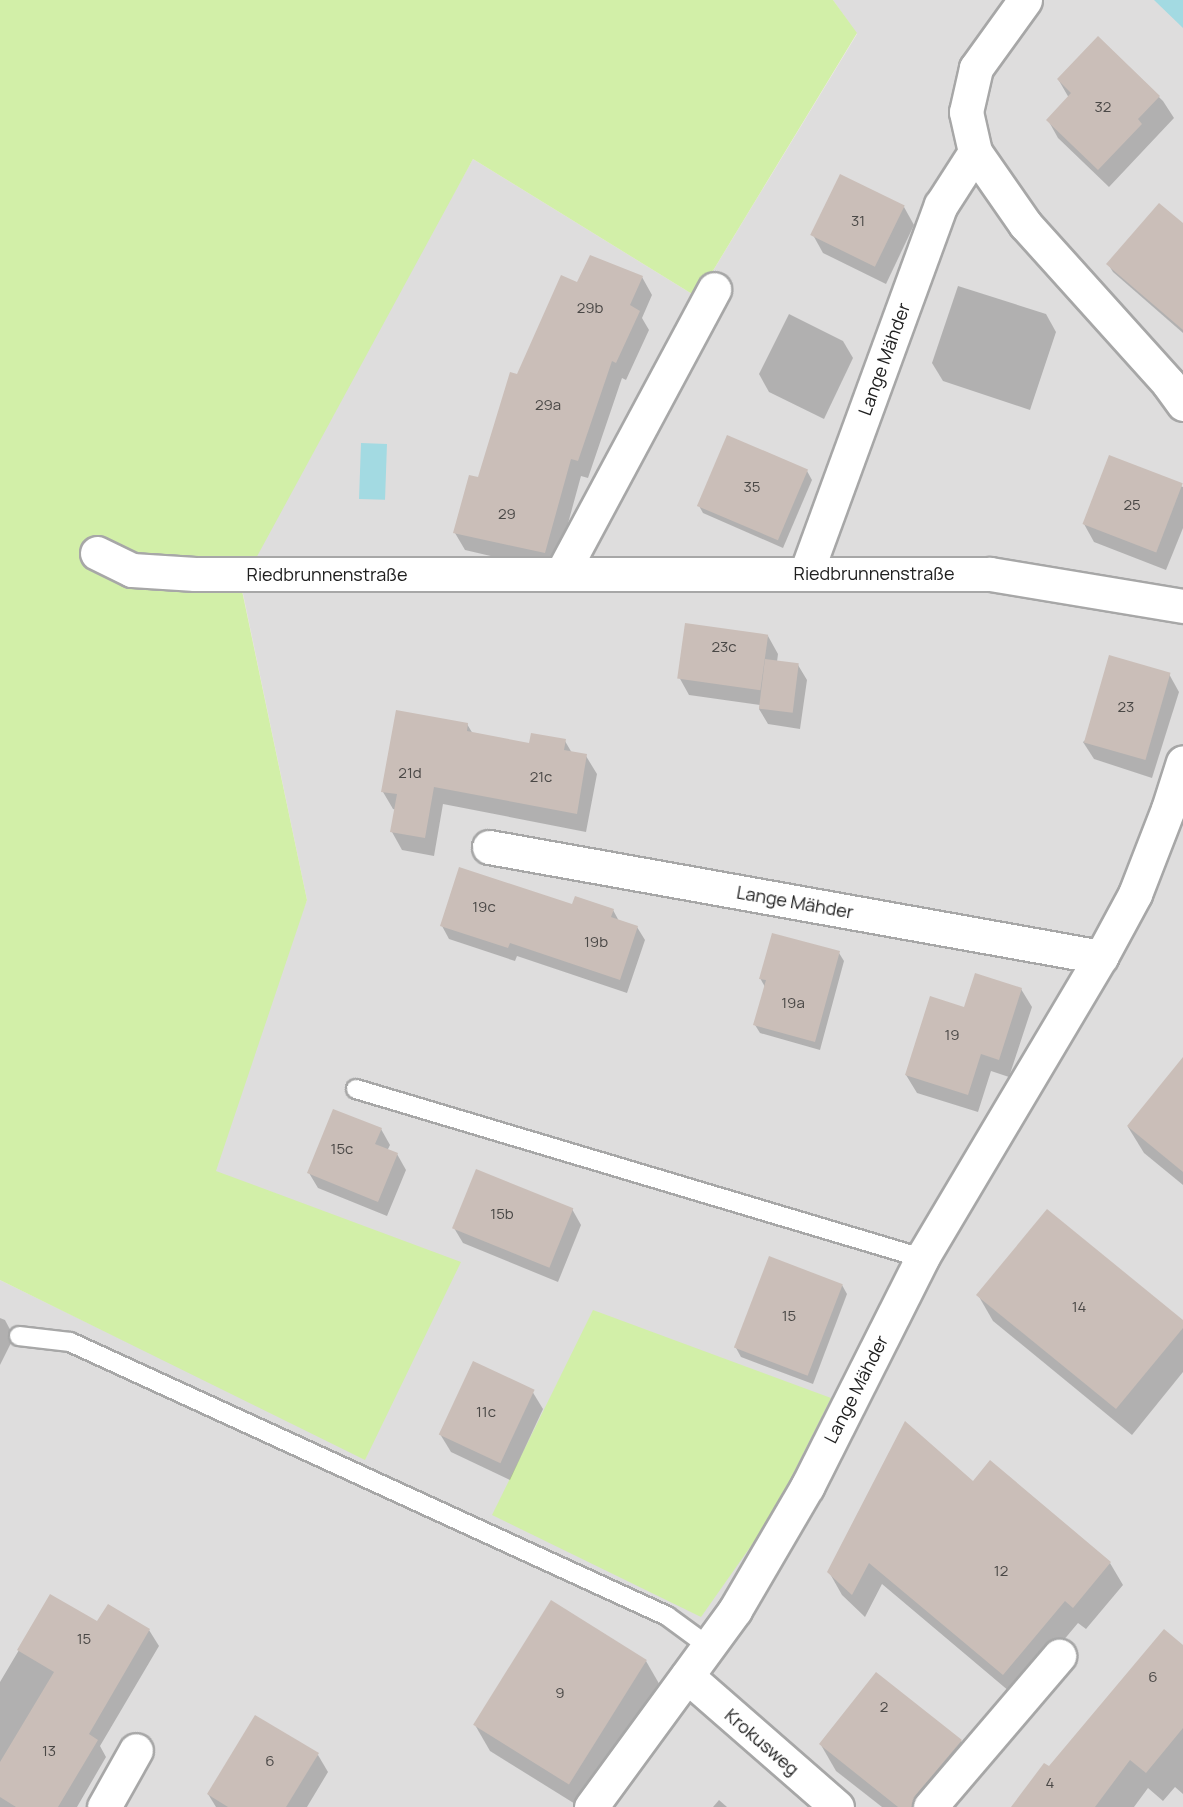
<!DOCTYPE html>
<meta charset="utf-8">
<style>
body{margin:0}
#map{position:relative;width:1183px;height:1807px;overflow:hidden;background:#f1ece6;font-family:Manrope,sans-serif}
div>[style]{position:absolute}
.residential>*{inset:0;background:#dedddd}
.grass>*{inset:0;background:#d2efa8}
.water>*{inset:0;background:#a3dae2;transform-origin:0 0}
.shadow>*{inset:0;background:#0003}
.building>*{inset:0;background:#cabeb8;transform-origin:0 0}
.roads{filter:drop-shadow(2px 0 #a7a7a7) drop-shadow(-2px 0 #a7a7a7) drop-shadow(0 2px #a7a7a7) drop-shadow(0 -2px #a7a7a7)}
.service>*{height:18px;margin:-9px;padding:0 9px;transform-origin:9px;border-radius:9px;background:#fff}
.minor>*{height:33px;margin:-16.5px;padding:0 16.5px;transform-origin:16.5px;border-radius:16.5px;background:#fff}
span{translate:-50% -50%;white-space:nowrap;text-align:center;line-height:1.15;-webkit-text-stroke:4.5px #fff;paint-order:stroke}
.number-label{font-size:15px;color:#4a4846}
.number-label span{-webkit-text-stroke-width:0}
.street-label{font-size:18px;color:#202020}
</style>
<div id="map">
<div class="residential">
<i style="clip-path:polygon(833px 0,1183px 0,1183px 1807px,0 1807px,0 1280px,131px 1344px,307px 900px,239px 575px,473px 159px,697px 297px,857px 34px)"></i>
</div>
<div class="grass">
<i style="clip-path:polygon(0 0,833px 0,857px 33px,697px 297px,473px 159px,241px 586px,307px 900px,216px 1171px,461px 1262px,365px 1460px,0 1280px)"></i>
<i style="clip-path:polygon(593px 1310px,831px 1398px,772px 1516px,701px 1617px,492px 1515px)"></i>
</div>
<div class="water">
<i style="clip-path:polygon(1154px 0,1183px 0,1183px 28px)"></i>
<i style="left:361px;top:443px;width:26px;height:56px;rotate:2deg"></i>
</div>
<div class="shadow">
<i style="clip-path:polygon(1099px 38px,1163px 101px,1174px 118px,1109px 187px,1058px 138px,1048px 120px,1069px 98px,1058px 79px)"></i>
<i style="clip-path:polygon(904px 207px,914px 225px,886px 284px,823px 253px,813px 235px)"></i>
<i style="clip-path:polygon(1183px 225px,1183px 333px,1113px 272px,1108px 264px)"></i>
<i style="clip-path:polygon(642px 277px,652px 295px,642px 318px,649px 330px,626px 380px,622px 378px,588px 478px,581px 476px,555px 571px,465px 550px,455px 533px,479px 479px,517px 376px)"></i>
<i style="clip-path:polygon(958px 286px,1046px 314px,1056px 332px,1030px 410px,943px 381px,932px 363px)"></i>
<i style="clip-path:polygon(789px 314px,843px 341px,853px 358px,824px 419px,769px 392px,759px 374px)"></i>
<i style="clip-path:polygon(1110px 457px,1183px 487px,1183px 528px,1166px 570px,1094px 542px,1084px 524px)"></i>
<i style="clip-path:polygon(807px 471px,812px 480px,783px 548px,703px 513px,698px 504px)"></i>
<i style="clip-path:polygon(768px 636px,778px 654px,777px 662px,798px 665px,807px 680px,800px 729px,768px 724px,759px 709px,760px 705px,689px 695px,679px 677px)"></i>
<i style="clip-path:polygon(1169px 674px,1179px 692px,1152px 778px,1094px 759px,1083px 742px)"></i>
<i style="clip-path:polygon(467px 724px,473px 734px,530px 745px,565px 741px,572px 753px,586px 756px,597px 774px,586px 832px,443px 804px,434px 856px,402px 850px,392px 832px,396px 810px,393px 809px,383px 792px)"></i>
<i style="clip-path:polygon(573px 905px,613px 910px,619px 921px,637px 927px,645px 940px,627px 993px,517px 956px,515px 961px,449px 939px,442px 926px)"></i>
<i style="clip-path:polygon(839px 953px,844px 961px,820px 1050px,760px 1033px,755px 1025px,765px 987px,760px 978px)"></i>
<i style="clip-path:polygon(1021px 989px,1032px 1007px,1009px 1077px,991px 1071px,978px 1112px,917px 1093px,906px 1075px,965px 1009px)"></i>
<i style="clip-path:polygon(1183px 1059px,1183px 1185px,1144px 1153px,1128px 1127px)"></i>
<i style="clip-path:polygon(381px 1129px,390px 1145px,387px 1151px,397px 1154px,406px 1170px,387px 1216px,318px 1188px,309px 1173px)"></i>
<i style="clip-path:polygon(572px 1209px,581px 1225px,558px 1282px,463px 1243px,454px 1228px)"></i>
<i style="clip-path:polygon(842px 1285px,847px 1294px,813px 1384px,741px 1357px,736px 1348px)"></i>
<i style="clip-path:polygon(978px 1295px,1183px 1322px,1183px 1372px,1132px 1435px,993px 1321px)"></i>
<i style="clip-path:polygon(0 1318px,5px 1320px,14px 1337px,0 1365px)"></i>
<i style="clip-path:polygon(532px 1391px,543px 1409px,510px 1480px,451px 1452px,440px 1434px)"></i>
<i style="clip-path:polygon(973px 1483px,1110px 1563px,1123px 1585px,1086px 1629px,1078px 1623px,1016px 1697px,882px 1584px,865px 1617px,842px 1595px,829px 1572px)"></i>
<i style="clip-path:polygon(51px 1596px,98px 1624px,149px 1630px,159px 1646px,100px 1746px,106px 1757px,77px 1807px,0 1807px,0 1682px)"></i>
<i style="clip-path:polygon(1183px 1647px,1183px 1794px,1175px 1787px,1163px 1801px,1148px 1788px,1134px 1807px,1013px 1807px,1049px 1769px)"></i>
<i style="clip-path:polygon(646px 1661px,661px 1687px,580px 1807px,490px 1751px,475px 1725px)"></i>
<i style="clip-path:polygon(876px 1674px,961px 1741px,976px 1768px,942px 1807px,882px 1807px,836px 1771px,821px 1745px)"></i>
<i style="clip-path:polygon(318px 1755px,328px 1772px,307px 1807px,216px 1807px,208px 1794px)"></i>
<i style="clip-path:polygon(719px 1800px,727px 1807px,713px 1807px)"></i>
</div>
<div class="building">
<i style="clip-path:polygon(1098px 36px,1160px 96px,1138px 119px,1142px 124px,1098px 170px,1046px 120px,1071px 93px,1057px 79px)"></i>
<i style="left:840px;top:174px;width:72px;height:68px;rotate:26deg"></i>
<i style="clip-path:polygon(1159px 203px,1183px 223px,1183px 330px,1106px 264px)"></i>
<i style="clip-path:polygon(590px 255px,643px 276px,630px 305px,640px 311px,616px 363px,612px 361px,578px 461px,571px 459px,545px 553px,453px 533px,469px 475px,478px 477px,510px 372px,517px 374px,561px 275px,577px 282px)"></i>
<i style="left:727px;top:435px;width:88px;height:77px;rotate:23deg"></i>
<i style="left:1109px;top:455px;width:79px;height:74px;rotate:21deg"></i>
<i style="left:685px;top:623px;width:84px;height:56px;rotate:8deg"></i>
<i style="left:1109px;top:655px;width:64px;height:91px;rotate:16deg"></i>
<i style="left:765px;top:659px;width:34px;height:50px;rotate:7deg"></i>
<i style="clip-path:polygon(396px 710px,468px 723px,467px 731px,529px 743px,531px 733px,566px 739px,564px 750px,587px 754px,577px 814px,434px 787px,425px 838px,390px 832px,397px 794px,381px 792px)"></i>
<i style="clip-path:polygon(459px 867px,572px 904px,575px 896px,614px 909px,611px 917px,638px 926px,620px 980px,510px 943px,508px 948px,440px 926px)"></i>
<i style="clip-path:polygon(772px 933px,840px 951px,815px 1042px,753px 1025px,766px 980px,759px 979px)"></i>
<i style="clip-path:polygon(975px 973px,1022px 988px,999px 1060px,981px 1054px,968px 1095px,905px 1075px,930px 996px,964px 1007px)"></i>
<i style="clip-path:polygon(1183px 1057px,1183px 1172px,1127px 1126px)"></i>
<i style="clip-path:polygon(333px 1109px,382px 1128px,375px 1144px,398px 1153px,378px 1202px,307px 1173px)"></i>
<i style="left:476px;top:1169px;width:105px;height:64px;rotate:22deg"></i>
<i style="clip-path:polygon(1047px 1209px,1183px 1320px,1183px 1328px,1116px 1409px,976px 1295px)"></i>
<i style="left:769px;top:1256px;width:79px;height:98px;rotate:21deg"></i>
<i style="left:473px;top:1361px;width:68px;height:81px;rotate:25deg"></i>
<i style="clip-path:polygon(905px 1421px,973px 1481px,990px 1460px,1111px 1562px,1073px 1608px,1065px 1601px,1003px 1675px,869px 1563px,852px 1595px,827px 1572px)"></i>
<i style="clip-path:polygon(50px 1594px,97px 1621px,108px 1604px,150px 1629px,89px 1734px,98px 1740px,58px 1807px,16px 1807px,0 1797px,0 1762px,54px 1672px,17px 1650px)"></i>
<i style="left:551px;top:1600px;width:113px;height:147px;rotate:32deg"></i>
<i style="clip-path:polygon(1164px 1629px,1183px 1645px,1183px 1728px,1146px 1773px,1130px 1760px,1095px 1807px,1011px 1807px,1044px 1763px,1049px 1766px)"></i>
<i style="clip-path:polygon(876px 1672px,962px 1740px,916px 1795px,912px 1807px,898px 1807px,819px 1744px)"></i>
<i style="clip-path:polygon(255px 1715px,319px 1753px,286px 1807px,228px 1807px,207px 1794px)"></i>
</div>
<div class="roads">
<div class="service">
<i style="left:356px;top:1089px;width:591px;rotate:16.62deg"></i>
<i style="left:19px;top:1336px;width:51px;rotate:6.7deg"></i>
<i style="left:70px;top:1342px;width:657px;rotate:24.65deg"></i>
<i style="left:667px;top:1616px;width:51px;rotate:36.2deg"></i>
</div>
<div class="minor">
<i style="left:1025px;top:0;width:84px;rotate:125.8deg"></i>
<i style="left:976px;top:68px;width:45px;rotate:102.8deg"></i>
<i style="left:966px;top:112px;width:41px;rotate:77.3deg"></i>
<i style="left:975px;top:152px;width:88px;rotate:55.2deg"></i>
<i style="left:1025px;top:224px;width:214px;rotate:48deg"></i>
<i style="left:1168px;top:383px;width:26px;rotate:54deg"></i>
<i style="left:97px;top:553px;width:39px;rotate:26deg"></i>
<i style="left:132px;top:570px;width:63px;rotate:3.6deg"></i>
<i style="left:195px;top:574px;width:795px"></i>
<i style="left:990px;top:574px;width:196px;rotate:9.4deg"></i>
<i style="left:562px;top:573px;width:322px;rotate:-61.8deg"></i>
<i style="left:806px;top:573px;width:392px;rotate:-69.9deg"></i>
<i style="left:941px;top:205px;width:63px;rotate:-57.3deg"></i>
<i style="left:489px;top:847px;width:622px;rotate:10.19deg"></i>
<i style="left:687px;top:1676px;width:199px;rotate:41.1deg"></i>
<i style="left:104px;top:1807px;width:65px;rotate:-60.7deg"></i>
<i style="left:591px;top:1807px;width:244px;rotate:-53.8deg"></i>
<i style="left:735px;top:1610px;width:143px;rotate:-59.7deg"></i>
<i style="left:807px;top:1487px;width:256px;rotate:-63.3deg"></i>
<i style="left:922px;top:1258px;width:350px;rotate:-59.3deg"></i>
<i style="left:1101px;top:957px;width:72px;rotate:-61.6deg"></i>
<i style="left:1135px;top:894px;width:91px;rotate:-68.8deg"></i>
<i style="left:1168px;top:809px;width:49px;rotate:-72.3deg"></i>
<i style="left:930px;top:1807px;width:199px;rotate:-49.5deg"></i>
</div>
</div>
<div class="number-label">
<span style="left:1103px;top:107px">32</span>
<span style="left:858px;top:221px">31</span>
<span style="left:590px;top:308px">29b</span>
<span style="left:548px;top:405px">29a</span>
<span style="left:752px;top:487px">35</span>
<span style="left:1132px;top:505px">25</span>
<span style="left:507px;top:514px">29</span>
<span style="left:724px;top:647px">23c</span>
<span style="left:1126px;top:707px">23</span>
<span style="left:410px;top:773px">21d</span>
<span style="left:541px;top:777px">21c</span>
<span style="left:484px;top:907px">19c</span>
<span style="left:596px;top:942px">19b</span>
<span style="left:793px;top:1003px">19a</span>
<span style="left:952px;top:1035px">19</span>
<span style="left:342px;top:1149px">15c</span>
<span style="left:502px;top:1214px">15b</span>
<span style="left:1079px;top:1307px">14</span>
<span style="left:789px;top:1316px">15</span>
<span style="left:486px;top:1412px">11c</span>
<span style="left:1001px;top:1571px">12</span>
<span style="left:84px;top:1639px">15</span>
<span style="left:1153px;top:1677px">6</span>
<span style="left:560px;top:1693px">9</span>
<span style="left:884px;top:1707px">2</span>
<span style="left:49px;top:1751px">13</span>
<span style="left:270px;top:1761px">6</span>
<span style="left:1050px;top:1783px">4</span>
</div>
<div class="street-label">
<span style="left:884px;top:359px;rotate:-70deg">Lange Mähder</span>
<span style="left:874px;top:573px">Riedbrunnenstraße</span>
<span style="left:327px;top:574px">Riedbrunnenstraße</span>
<span style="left:795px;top:902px;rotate:10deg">Lange Mähder</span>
<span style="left:856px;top:1389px;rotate:-63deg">Lange Mähder</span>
<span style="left:762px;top:1742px;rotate:41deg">Krokusweg</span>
</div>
</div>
